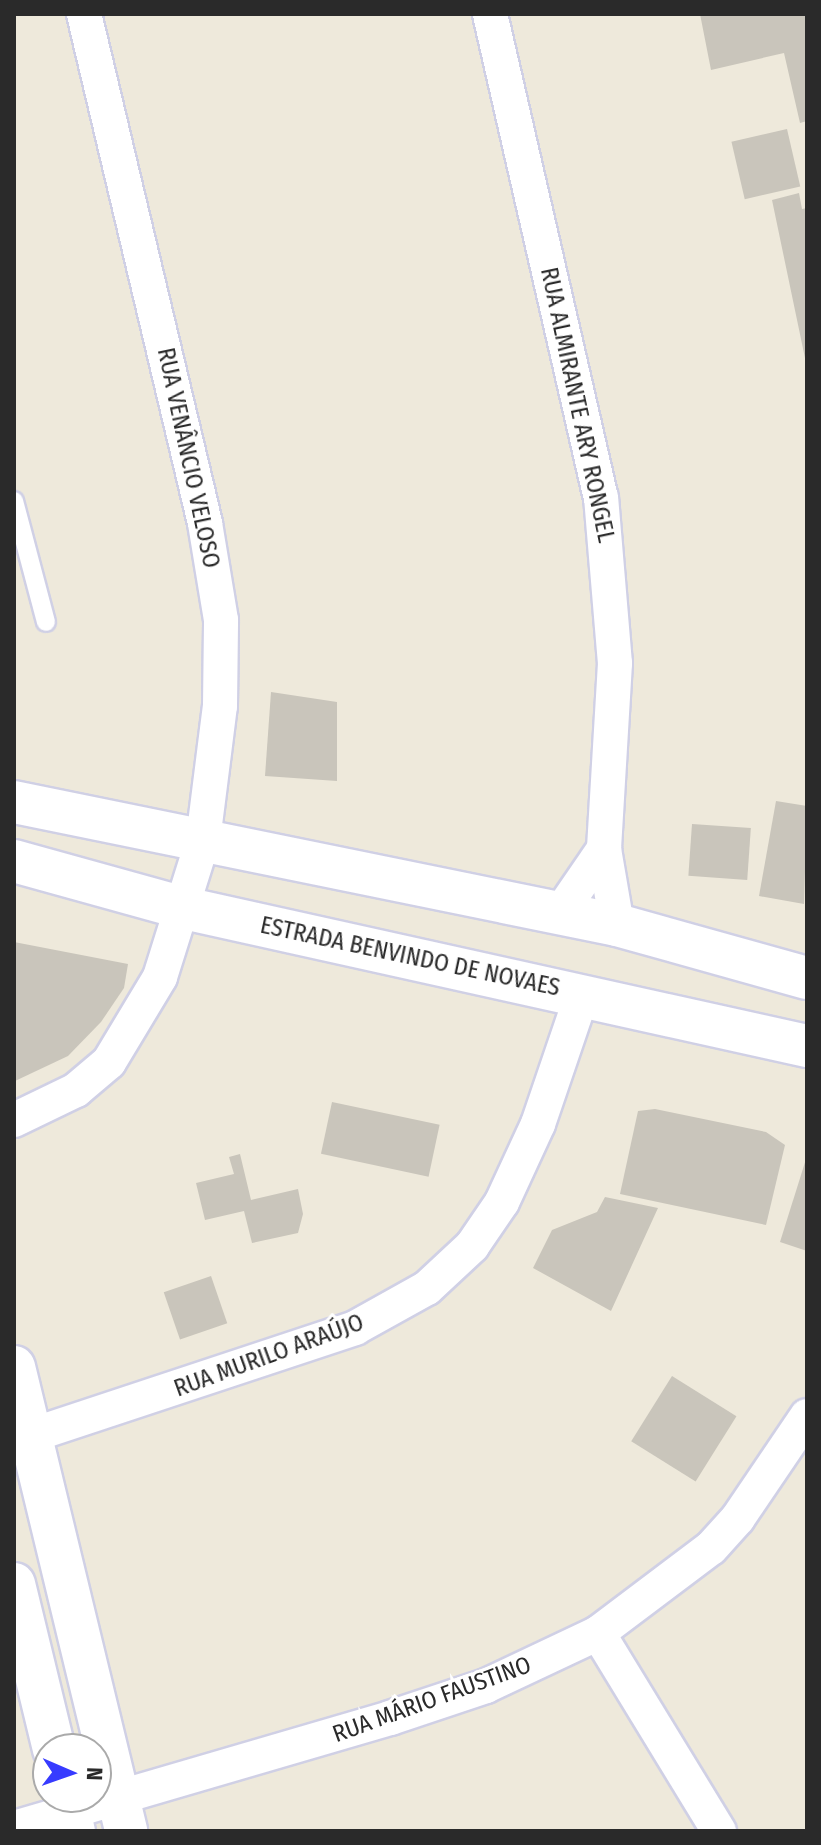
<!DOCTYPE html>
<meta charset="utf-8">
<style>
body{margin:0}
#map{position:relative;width:821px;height:1845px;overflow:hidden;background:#eee9db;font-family:"Fira Sans Condensed",sans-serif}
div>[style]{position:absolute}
.building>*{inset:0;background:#c9c5bb;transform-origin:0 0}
.roads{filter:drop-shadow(2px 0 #d0d0e5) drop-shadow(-2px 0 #d0d0e5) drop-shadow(0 2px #d0d0e5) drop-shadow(0 -2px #d0d0e5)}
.service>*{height:18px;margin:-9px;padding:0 9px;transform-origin:9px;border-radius:9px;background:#fff}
.minor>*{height:34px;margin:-17px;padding:0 17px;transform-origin:17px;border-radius:17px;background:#fff}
.tertiary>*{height:42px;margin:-21px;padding:0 21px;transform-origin:21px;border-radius:21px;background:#fff}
span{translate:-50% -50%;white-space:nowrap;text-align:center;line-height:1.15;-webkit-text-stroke:6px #fff;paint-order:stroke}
.street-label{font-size:24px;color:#2a2a2a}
.frame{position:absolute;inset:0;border:16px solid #2a2a2a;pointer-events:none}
.north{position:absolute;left:32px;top:1733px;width:80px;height:80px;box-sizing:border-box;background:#fff;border:2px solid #aaa;border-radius:50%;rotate:92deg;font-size:22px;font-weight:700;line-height:32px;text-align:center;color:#2a2a2a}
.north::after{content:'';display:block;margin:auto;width:28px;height:36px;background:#373bff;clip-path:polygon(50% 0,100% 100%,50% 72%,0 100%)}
</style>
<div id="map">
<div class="building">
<i style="clip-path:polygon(700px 14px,806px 14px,807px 121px,800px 123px,784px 53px,711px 70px)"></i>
<i style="left:787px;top:129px;width:59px;height:57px;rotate:77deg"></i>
<i style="clip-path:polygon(799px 193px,802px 209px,807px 208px,806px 363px,772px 200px)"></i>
<i style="clip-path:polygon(271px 692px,337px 702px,337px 781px,265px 776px)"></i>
<i style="clip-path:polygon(776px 801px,807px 806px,804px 904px,759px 896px)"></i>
<i style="left:692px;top:824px;width:59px;height:52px;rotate:4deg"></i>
<i style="clip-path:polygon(14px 942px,128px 964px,124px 988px,101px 1022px,68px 1056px,15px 1081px)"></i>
<i style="left:332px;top:1102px;width:110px;height:53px;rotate:12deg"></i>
<i style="clip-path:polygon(655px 1109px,766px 1132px,785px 1145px,766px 1225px,620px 1194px,638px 1111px)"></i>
<i style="clip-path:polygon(240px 1154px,251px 1200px,298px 1189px,303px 1214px,298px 1233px,252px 1243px,244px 1211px,205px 1220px,196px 1183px,234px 1174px,229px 1157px)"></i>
<i style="clip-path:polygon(806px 1159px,807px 1159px,807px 1251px,780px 1242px)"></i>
<i style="clip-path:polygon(605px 1197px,658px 1208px,611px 1311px,533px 1268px,552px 1230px,597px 1212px)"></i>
<i style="left:211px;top:1276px;width:50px;height:50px;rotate:71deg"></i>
<i style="left:672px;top:1376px;width:76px;height:77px;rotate:32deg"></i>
</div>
<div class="roads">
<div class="service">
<i style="left:14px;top:501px;width:125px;rotate:75.2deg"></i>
</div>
<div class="minor">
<i style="left:490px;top:14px;width:496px;rotate:77.1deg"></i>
<i style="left:601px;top:497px;width:167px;rotate:85.2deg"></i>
<i style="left:615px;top:663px;width:186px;rotate:93.4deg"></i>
<i style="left:604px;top:849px;width:77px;rotate:80.3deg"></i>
<i style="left:560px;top:913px;width:78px;rotate:-55.5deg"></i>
<i style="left:14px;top:1120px;width:69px;rotate:-25.8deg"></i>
<i style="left:76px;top:1090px;width:43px;rotate:-40.3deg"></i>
<i style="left:109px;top:1062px;width:99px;rotate:-59deg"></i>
<i style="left:160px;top:977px;width:144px;rotate:-72.6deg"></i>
<i style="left:203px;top:840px;width:135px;rotate:-82.8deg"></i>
<i style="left:220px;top:706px;width:86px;rotate:-89.3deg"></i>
<i style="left:221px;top:620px;width:98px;rotate:-99.4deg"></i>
<i style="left:205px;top:523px;width:523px;rotate:-103.37deg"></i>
<i style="left:14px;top:1441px;width:359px;rotate:-18.3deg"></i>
<i style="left:355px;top:1328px;width:82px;rotate:-29.1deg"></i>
<i style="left:427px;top:1288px;width:62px;rotate:-43deg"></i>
<i style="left:472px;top:1246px;width:53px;rotate:-55.7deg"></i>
<i style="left:502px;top:1202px;width:86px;rotate:-65.2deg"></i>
<i style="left:538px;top:1124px;width:136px;rotate:-71.2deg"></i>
<i style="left:598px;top:1633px;width:232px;rotate:58.6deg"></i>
<i style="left:14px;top:1828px;width:392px;rotate:-16.3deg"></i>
<i style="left:390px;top:1718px;width:101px;rotate:-18.4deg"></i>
<i style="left:486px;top:1686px;width:124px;rotate:-25.3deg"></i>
<i style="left:598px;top:1633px;width:141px;rotate:-37deg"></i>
<i style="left:711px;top:1548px;width:40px;rotate:-48deg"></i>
<i style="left:738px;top:1518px;width:123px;rotate:-55.9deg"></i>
</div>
<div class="tertiary">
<i style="left:14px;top:802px;width:615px;rotate:11.53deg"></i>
<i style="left:617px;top:925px;width:197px;rotate:15.6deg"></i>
<i style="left:14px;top:861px;width:176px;rotate:15.5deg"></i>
<i style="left:184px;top:908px;width:638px;rotate:12.49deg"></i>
<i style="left:14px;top:1367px;width:477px;rotate:76.4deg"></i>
<i style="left:14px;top:1584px;width:170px;rotate:76.4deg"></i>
<i style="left:66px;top:1797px;width:35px;rotate:77deg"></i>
</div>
</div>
<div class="street-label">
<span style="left:577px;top:405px;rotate:78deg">RUA ALMIRANTE ARY RONGEL</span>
<span style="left:188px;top:458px;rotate:78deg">RUA VENÂNCIO VELOSO</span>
<span style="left:410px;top:957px;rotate:12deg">ESTRADA BENVINDO DE NOVAES</span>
<span style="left:269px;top:1356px;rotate:-20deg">RUA MURILO ARAÚJO</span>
<span style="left:432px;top:1700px;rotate:-20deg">RUA MÁRIO FAUSTINO</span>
</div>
<div class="frame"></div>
<div class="north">N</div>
</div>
